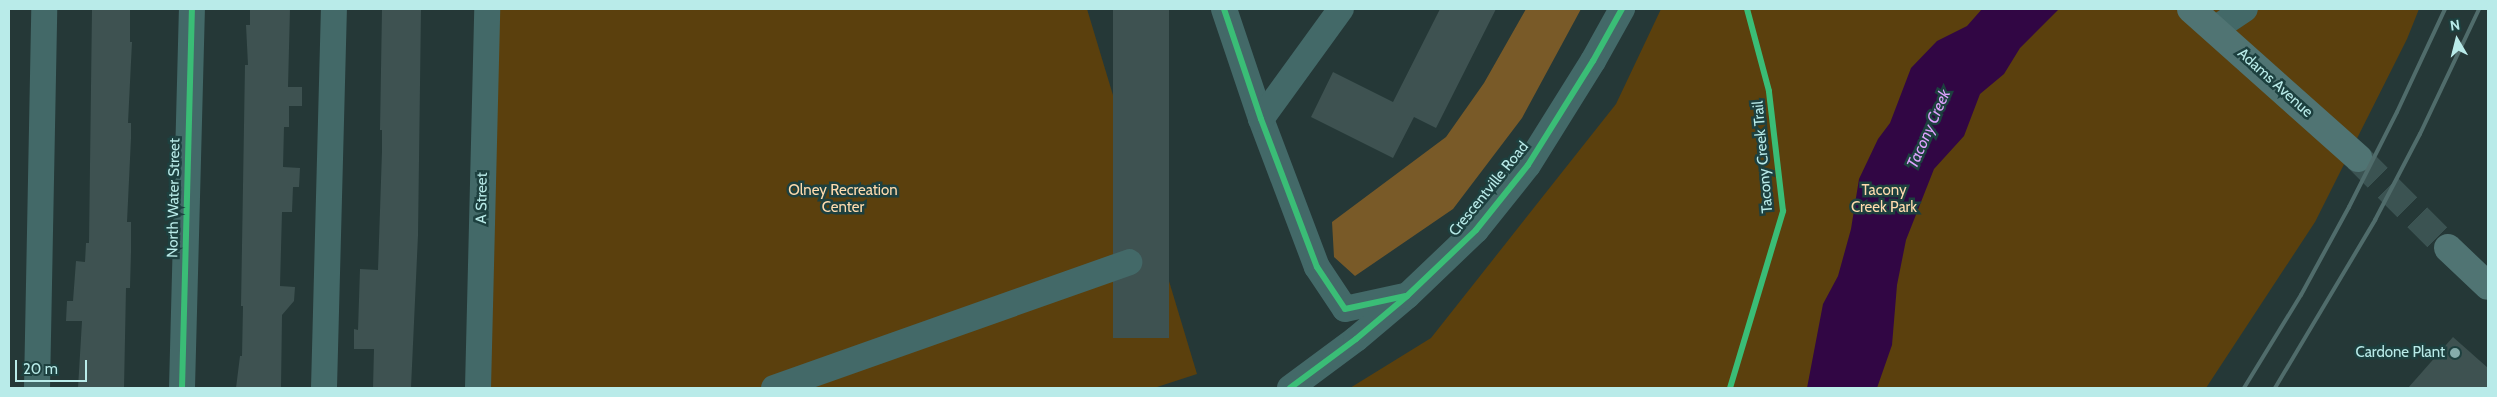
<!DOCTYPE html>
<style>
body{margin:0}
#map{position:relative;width:2497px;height:397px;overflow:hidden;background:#253837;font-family:Cabin,sans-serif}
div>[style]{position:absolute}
.green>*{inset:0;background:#5b400d}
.forest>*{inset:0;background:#795a28}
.water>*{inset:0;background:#310644}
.building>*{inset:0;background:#3e5251;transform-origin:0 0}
.highway-tunnel>*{height:28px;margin-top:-14px;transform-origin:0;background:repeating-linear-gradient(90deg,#3b5352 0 28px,transparent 0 42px)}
.minor>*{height:26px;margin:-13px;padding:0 13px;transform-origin:13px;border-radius:13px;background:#436968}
.highway>*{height:28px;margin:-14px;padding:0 14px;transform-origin:14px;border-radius:14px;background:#507473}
.rail>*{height:4px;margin:-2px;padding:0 2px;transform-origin:2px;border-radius:2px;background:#506c6b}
.cycleway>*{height:6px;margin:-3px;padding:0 3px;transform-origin:3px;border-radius:3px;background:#3abd76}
.dots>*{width:14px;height:14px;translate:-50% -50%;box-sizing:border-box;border:2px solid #1d403f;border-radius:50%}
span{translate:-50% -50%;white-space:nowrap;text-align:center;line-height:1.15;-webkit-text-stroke:5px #1d403f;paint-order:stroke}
.street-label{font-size:15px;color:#b9ebe9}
.park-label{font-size:15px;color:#ffdbae}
.poi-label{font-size:15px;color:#b9ebe9}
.right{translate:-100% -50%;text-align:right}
.water-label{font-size:16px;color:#dfa2ff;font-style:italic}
.frame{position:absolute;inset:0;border:10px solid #b9ebe9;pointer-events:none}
.north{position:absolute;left:2432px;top:15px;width:50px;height:50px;-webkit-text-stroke:4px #1d403f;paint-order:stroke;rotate:352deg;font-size:14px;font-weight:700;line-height:20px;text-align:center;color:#b9ebe9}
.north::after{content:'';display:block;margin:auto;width:18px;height:22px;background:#b9ebe9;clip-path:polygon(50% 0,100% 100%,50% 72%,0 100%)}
.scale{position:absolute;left:15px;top:360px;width:72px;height:22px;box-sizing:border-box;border:2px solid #b9ebe9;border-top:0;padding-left:6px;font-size:15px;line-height:18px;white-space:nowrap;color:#b9ebe9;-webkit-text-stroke:4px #1d403f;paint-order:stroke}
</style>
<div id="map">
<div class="green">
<i style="clip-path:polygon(489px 9px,1087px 9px,1197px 374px,1154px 388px,491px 388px)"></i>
<i style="clip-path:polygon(1661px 9px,2419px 9px,2407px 39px,2315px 222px,2206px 388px,1350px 388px,1431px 338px,1616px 104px)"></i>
</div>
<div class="forest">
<i style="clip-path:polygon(1526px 9px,1581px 9px,1522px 118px,1453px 209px,1355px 276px,1334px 257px,1332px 222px,1446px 137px,1484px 83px)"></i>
</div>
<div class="water">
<i style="clip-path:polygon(1982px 9px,2059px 9px,2020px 48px,2004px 74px,1980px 94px,1964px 136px,1934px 169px,1906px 240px,1897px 285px,1892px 345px,1877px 388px,1807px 388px,1823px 304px,1838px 276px,1851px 229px,1859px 179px,1878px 139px,1890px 123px,1911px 68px,1937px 41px,1967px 26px)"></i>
</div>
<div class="building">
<i style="clip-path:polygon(92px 9px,130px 9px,130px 42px,132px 42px,128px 123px,131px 123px,131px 138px,127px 222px,131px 222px,131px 252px,130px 288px,126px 288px,124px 388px,78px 388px,82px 321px,66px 321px,67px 301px,73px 301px,76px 261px,85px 262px,86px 243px,89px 243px)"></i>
<i style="clip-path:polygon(250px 9px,290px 9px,288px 87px,302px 87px,302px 106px,289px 106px,289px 127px,284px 127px,283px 167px,300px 168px,299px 187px,293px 187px,292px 212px,282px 212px,280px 286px,295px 287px,294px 301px,282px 315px,281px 388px,236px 388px,240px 356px,242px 356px,243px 306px,241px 306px,245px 65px,248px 65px,246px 25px,250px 25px)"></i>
<i style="clip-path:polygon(382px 9px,421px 9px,418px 235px,411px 388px,373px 388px,374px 349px,354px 349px,354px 329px,358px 330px,360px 269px,378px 270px,382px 151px,382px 130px,380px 130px)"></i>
<i style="left:1113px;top:9px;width:56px;height:329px"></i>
<i style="clip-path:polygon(1440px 9px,1496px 9px,1436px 128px,1414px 117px,1393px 158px,1311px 117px,1333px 72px,1393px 102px)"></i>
<i style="clip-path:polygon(2453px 337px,2488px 368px,2488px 388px,2408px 388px)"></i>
</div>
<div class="highway-tunnel">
<i style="left:2358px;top:158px;width:127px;rotate:45deg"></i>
</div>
<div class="minor">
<i style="left:1224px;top:9px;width:116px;rotate:71.4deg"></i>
<i style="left:1261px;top:119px;width:158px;rotate:69.3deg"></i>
<i style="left:1317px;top:267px;width:50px;rotate:56.3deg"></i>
<i style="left:1345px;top:309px;width:60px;rotate:-12.4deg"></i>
<i style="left:2215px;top:29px;width:36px;rotate:-34deg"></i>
<i style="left:1261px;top:119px;width:136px;rotate:-54deg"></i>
<i style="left:37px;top:388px;width:379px;rotate:-88.9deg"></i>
<i style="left:182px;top:388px;width:379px;rotate:-88.5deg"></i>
<i style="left:324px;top:388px;width:379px;rotate:-88.5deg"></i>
<i style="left:478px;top:388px;width:379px;rotate:-88.6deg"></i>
<i style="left:774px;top:388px;width:377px;rotate:-19.5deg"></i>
<i style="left:1290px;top:388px;width:82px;rotate:-36.6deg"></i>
<i style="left:1356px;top:339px;width:67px;rotate:-40.1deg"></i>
<i style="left:1407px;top:296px;width:95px;rotate:-43.7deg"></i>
<i style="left:1476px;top:230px;width:83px;rotate:-51.3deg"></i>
<i style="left:1528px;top:165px;width:123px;rotate:-58deg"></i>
<i style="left:1593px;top:61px;width:60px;rotate:-60.9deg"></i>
</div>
<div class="highway">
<i style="left:2191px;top:9px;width:224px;rotate:41.7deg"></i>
<i style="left:2448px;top:248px;width:55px;rotate:43.5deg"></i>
</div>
<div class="rail">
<i style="left:2244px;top:388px;width:109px;rotate:-58.5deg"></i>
<i style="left:2301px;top:295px;width:100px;rotate:-61.4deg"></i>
<i style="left:2349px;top:207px;width:106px;rotate:-63.2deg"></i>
<i style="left:2397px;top:112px;width:114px;rotate:-65deg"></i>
<i style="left:2275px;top:388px;width:196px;rotate:-59.2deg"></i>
<i style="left:2375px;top:220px;width:97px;rotate:-62.4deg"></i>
<i style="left:2420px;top:134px;width:138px;rotate:-64.7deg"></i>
</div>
<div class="cycleway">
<i style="left:1224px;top:9px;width:116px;rotate:71.4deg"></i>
<i style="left:1261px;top:119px;width:158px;rotate:69.3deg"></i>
<i style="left:1317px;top:267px;width:50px;rotate:56.3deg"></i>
<i style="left:1345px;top:309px;width:61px;rotate:-12.2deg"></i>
<i style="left:182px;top:388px;width:379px;rotate:-88.5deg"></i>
<i style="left:1290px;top:388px;width:82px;rotate:-36.6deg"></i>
<i style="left:1356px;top:339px;width:67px;rotate:-40.1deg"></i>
<i style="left:1407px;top:296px;width:95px;rotate:-43.7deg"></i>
<i style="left:1476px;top:230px;width:83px;rotate:-51.3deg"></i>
<i style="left:1528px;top:165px;width:123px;rotate:-58deg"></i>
<i style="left:1593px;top:61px;width:60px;rotate:-60.9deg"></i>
<i style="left:1730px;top:388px;width:185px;rotate:-73.3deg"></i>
<i style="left:1783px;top:211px;width:121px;rotate:-96.7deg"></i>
<i style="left:1769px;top:91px;width:85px;rotate:-105deg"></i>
</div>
<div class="dots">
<i style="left:2455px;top:353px;background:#85acab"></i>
</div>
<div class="street-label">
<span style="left:2275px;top:83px;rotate:42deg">Adams Avenue</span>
<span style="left:1763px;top:157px;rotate:-95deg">Tacony Creek Trail</span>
<span style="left:1489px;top:189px;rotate:-51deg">Crescentville Road</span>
<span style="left:174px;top:198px;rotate:-89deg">North Water Street</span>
<span style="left:482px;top:198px;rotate:-89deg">A Street</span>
</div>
<div class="park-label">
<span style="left:843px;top:199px">Olney Recreation<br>Center</span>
<span style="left:1884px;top:199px">Tacony<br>Creek Park</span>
</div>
<div class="poi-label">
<span class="right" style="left:2445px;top:353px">Cardone Plant</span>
</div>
<div class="water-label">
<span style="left:1929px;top:129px;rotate:-66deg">Tacony Creek</span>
</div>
<div class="frame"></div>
<div class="north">N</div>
<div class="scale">20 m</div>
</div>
